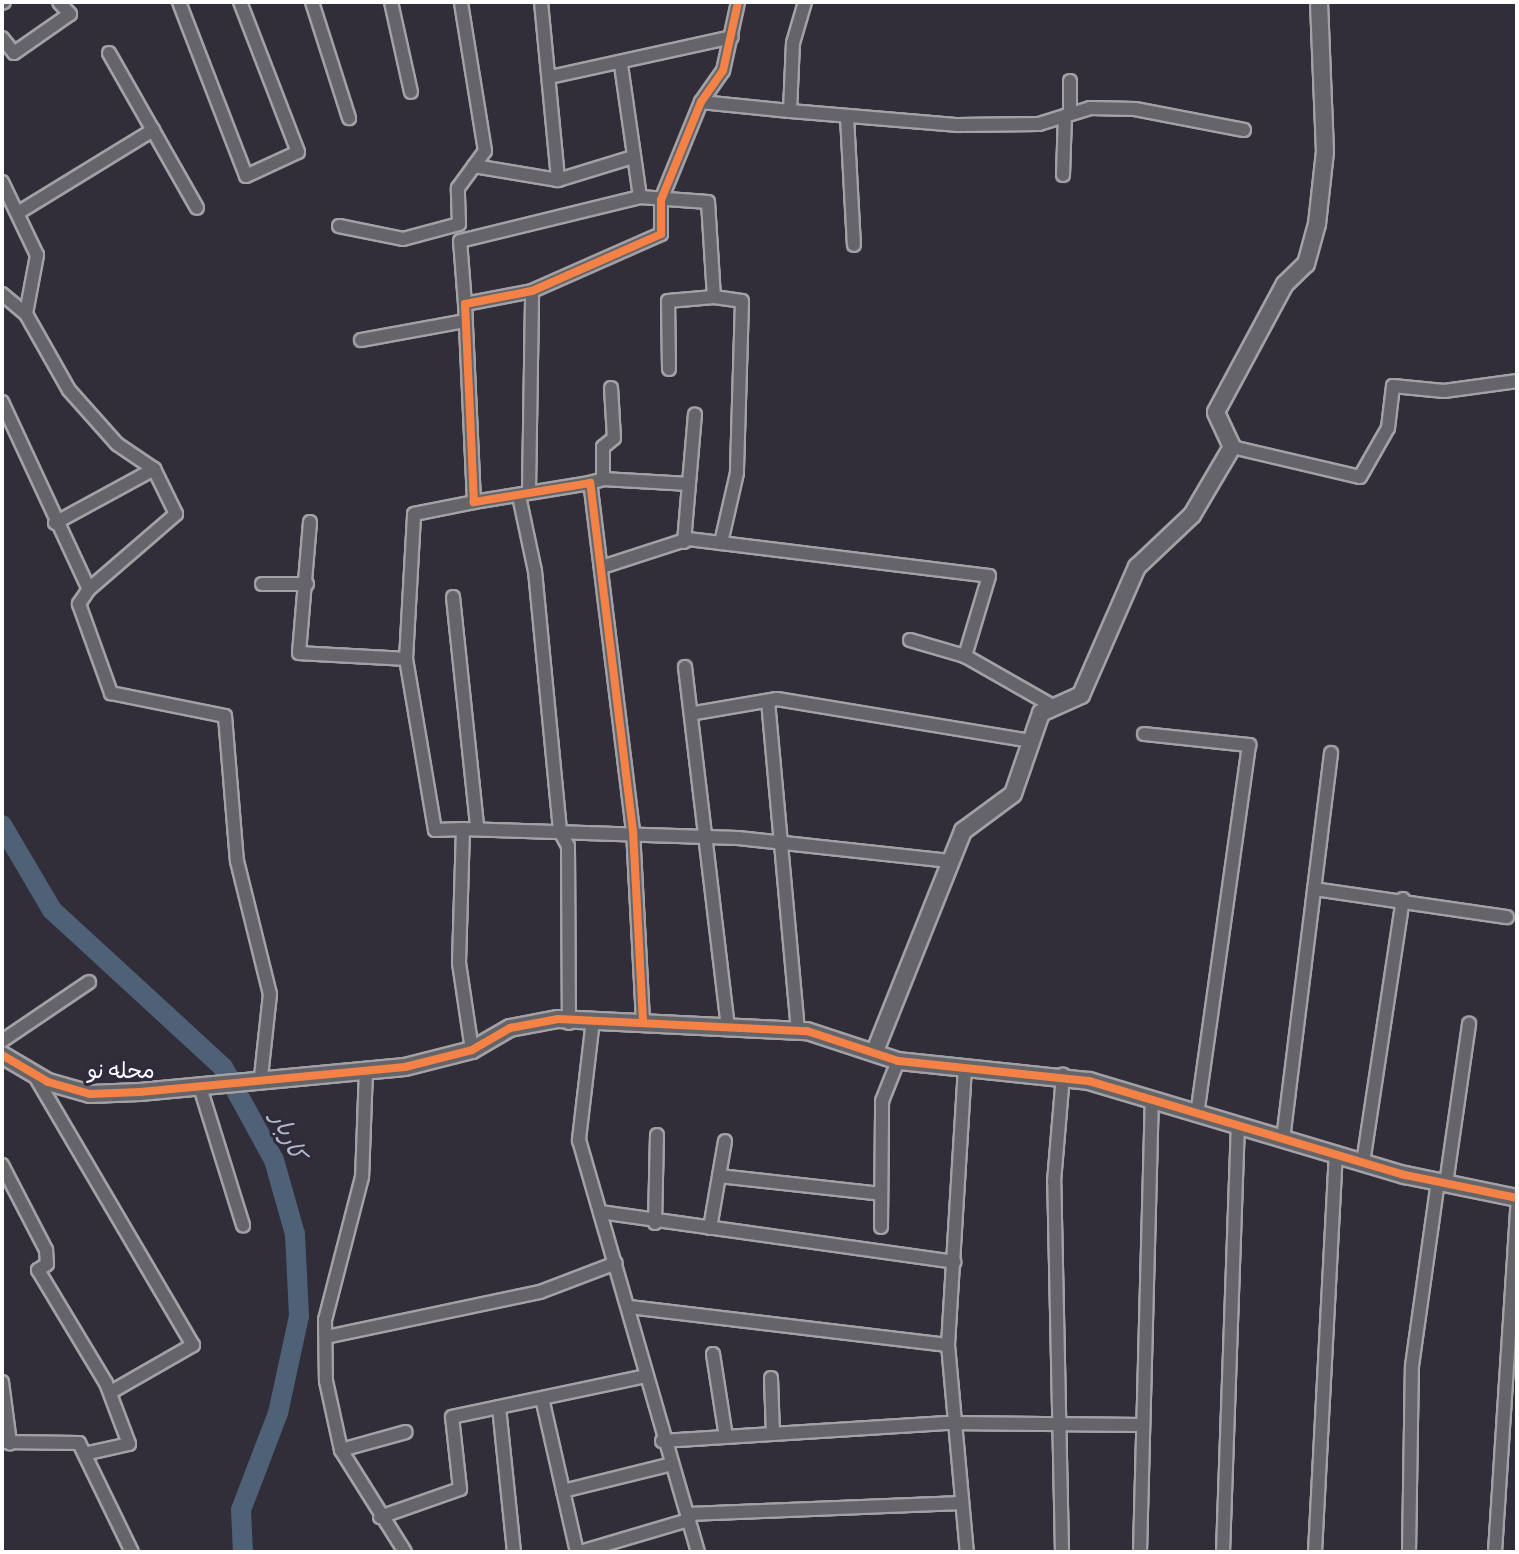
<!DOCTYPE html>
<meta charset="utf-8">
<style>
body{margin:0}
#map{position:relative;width:1519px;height:1554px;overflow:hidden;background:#312e39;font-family:Pangolin,"Playpen Sans Arabic",sans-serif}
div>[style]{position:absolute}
.river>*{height:20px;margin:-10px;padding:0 10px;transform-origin:10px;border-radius:10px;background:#4f6177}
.roads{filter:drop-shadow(2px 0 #a2a1a6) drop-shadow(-2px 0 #a2a1a6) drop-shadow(0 2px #a2a1a6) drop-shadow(0 -2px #a2a1a6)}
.minor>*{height:12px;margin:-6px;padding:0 6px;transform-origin:6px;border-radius:6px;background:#656469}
.tertiary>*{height:16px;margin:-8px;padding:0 8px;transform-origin:8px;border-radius:8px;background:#656469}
.cycleway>*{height:8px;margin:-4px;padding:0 4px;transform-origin:4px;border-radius:4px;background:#f48246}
span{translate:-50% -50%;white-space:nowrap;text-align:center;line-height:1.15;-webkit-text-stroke:6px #2f2a3d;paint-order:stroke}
.street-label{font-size:22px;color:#fff}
.water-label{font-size:24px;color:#b1bac4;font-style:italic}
.frame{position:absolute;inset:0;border:4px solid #fff;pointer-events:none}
</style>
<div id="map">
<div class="river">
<i style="left:2px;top:825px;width:99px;rotate:59.5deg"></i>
<i style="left:52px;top:910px;width:232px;rotate:42.6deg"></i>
<i style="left:223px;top:1067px;width:106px;rotate:61.3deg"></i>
<i style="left:274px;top:1160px;width:77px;rotate:74.2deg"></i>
<i style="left:295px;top:1234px;width:82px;rotate:87.2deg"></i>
<i style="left:299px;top:1316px;width:99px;rotate:102.2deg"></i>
<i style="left:278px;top:1413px;width:104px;rotate:110.9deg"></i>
<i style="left:241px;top:1510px;width:42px;rotate:87.3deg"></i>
</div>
<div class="roads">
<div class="minor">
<i style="left:179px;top:2px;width:186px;rotate:68.9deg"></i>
<i style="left:246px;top:176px;width:57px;rotate:-24.8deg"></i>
<i style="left:298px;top:152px;width:161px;rotate:-111.1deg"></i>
<i style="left:312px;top:2px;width:122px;rotate:72.3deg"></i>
<i style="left:391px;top:2px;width:92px;rotate:77.5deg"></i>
<i style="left:541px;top:2px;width:179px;rotate:84.5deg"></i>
<i style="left:2px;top:3px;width:2px;rotate:-27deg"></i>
<i style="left:2px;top:38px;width:19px;rotate:51deg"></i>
<i style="left:14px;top:53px;width:68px;rotate:-34.9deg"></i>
<i style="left:70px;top:14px;width:16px;rotate:-133deg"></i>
<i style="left:109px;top:53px;width:178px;rotate:60.4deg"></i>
<i style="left:621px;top:65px;width:133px;rotate:81.8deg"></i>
<i style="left:550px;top:77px;width:186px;rotate:-12.4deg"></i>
<i style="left:1070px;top:81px;width:33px;rotate:90deg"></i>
<i style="left:701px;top:102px;width:89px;rotate:5.8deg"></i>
<i style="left:790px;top:111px;width:68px;rotate:-87.5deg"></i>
<i style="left:793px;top:43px;width:43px;rotate:-73.7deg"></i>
<i style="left:790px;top:111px;width:169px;rotate:4.8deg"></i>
<i style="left:958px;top:125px;width:81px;rotate:-0.7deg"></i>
<i style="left:1039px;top:124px;width:53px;rotate:-17.4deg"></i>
<i style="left:1090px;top:108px;width:45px;rotate:1.3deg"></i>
<i style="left:1135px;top:109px;width:111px;rotate:10.9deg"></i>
<i style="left:847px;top:117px;width:128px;rotate:86.9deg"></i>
<i style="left:474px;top:166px;width:85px;rotate:9.5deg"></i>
<i style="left:558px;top:180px;width:75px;rotate:-17deg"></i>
<i style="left:1063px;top:175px;width:59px;rotate:-88.1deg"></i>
<i style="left:2px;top:182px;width:81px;rotate:64.4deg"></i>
<i style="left:37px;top:255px;width:60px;rotate:100.6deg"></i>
<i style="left:21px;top:211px;width:155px;rotate:-31.5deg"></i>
<i style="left:339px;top:226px;width:65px;rotate:11.5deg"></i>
<i style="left:403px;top:239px;width:58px;rotate:-15deg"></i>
<i style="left:459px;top:224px;width:36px;rotate:-92deg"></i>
<i style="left:458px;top:188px;width:46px;rotate:-53.9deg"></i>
<i style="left:485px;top:151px;width:151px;rotate:-99.2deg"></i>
<i style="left:2px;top:294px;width:31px;rotate:40deg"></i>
<i style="left:26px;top:314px;width:87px;rotate:60.5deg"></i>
<i style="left:69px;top:390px;width:72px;rotate:48.4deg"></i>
<i style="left:117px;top:444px;width:45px;rotate:34deg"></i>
<i style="left:154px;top:469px;width:50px;rotate:63.9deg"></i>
<i style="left:176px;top:514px;width:115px;rotate:139.2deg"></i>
<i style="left:465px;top:304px;width:63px;rotate:-94.5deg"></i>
<i style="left:460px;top:241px;width:185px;rotate:-13.7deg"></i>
<i style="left:640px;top:197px;width:68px;rotate:4.2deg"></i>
<i style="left:708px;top:202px;width:95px;rotate:86.4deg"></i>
<i style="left:714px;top:297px;width:28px;rotate:8deg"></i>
<i style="left:742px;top:301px;width:172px;rotate:91.7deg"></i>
<i style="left:737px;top:473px;width:72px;rotate:102.9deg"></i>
<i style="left:361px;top:340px;width:106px;rotate:-10.4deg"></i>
<i style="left:669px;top:369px;width:68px;rotate:-90.8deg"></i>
<i style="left:668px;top:301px;width:46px;rotate:-5deg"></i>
<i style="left:2px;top:402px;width:206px;rotate:65.1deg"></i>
<i style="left:89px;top:589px;width:18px;rotate:124deg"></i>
<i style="left:79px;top:604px;width:95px;rotate:70.2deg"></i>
<i style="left:111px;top:693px;width:116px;rotate:11.4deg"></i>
<i style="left:225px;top:716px;width:145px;rotate:85.3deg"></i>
<i style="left:237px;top:861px;width:137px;rotate:76.1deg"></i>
<i style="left:270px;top:994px;width:83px;rotate:96.2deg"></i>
<i style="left:1232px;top:447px;width:131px;rotate:13.2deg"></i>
<i style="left:1360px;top:477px;width:56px;rotate:-60.3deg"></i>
<i style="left:1388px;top:428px;width:42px;rotate:-83.2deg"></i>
<i style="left:1393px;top:386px;width:51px;rotate:5.6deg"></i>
<i style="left:1444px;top:391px;width:74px;rotate:-7.8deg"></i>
<i style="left:603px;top:479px;width:86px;rotate:3.3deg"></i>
<i style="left:590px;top:483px;width:14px;rotate:-17deg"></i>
<i style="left:603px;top:479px;width:32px;rotate:-90deg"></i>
<i style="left:603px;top:447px;width:14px;rotate:-39deg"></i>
<i style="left:614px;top:438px;width:50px;rotate:-93.4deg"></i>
<i style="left:529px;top:491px;width:200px;rotate:-89.1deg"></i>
<i style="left:519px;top:496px;width:77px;rotate:78deg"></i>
<i style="left:535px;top:571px;width:261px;rotate:84.5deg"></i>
<i style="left:560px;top:831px;width:17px;rotate:62deg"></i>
<i style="left:568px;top:846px;width:177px;rotate:89.7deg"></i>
<i style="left:310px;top:522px;width:131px;rotate:94.8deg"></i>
<i style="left:299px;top:653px;width:107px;rotate:3.2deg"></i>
<i style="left:55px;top:523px;width:113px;rotate:-28.6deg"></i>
<i style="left:684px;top:542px;width:128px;rotate:-85.1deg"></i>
<i style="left:602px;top:567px;width:90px;rotate:-18deg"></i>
<i style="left:688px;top:539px;width:303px;rotate:7deg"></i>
<i style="left:989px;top:576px;width:84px;rotate:106.7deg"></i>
<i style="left:965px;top:656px;width:99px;rotate:29.7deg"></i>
<i style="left:262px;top:584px;width:45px"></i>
<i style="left:453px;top:597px;width:231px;rotate:84deg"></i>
<i style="left:910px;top:640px;width:57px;rotate:16.2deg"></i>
<i style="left:685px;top:667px;width:362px;rotate:83.2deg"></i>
<i style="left:768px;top:701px;width:330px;rotate:84.8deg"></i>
<i style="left:695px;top:713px;width:83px;rotate:-9.7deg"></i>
<i style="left:777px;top:699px;width:258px;rotate:9.4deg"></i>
<i style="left:1144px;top:734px;width:106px;rotate:6deg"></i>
<i style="left:1249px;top:745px;width:372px;rotate:98deg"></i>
<i style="left:463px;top:829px;width:275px;rotate:1.9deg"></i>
<i style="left:738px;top:838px;width:213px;rotate:6.2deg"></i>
<i style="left:1314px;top:889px;width:195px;rotate:8.3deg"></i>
<i style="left:593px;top:1020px;width:121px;rotate:96.7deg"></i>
<i style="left:579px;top:1140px;width:429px;rotate:73.9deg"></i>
<i style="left:643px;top:1021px;width:190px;rotate:-93deg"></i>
<i style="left:633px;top:831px;width:351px;rotate:-97deg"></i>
<i style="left:590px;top:483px;width:118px;rotate:170.7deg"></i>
<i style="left:474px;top:502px;width:198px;rotate:-92.6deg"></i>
<i style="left:465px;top:304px;width:68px;rotate:-11deg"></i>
<i style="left:532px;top:291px;width:141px;rotate:-23.8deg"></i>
<i style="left:661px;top:234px;width:34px;rotate:-90deg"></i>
<i style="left:661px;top:200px;width:106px;rotate:-67.8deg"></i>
<i style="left:701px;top:102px;width:38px;rotate:-55deg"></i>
<i style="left:723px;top:71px;width:71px;rotate:-77.7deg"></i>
<i style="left:2px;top:1041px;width:105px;rotate:-34.1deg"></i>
<i style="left:472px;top:1050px;width:88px;rotate:-98.5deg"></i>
<i style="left:459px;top:963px;width:134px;rotate:-88.3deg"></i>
<i style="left:463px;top:829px;width:28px;rotate:178deg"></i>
<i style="left:435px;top:830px;width:173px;rotate:-99.6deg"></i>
<i style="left:406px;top:659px;width:145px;rotate:-86.8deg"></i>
<i style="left:414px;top:514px;width:61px;rotate:-11.3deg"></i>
<i style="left:965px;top:1067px;width:279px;rotate:93.5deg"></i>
<i style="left:948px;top:1345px;width:208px;rotate:84.8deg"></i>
<i style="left:366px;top:1070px;width:107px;rotate:92.1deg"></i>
<i style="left:362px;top:1177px;width:148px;rotate:104.5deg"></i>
<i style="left:325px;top:1320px;width:61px;rotate:89.1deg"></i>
<i style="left:326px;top:1381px;width:71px;rotate:77.7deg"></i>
<i style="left:341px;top:1450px;width:120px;rotate:57.9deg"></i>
<i style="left:35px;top:1076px;width:312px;rotate:59.6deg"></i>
<i style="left:193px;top:1345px;width:95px;rotate:150.2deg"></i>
<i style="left:200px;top:1087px;width:145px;rotate:72.7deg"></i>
<i style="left:1283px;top:1139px;width:389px;rotate:-82.9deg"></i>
<i style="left:1363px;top:1163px;width:267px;rotate:-81.4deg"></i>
<i style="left:2px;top:1165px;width:96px;rotate:62.6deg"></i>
<i style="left:46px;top:1250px;width:14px;rotate:86deg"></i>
<i style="left:47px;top:1264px;width:11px;rotate:146deg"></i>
<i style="left:38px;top:1270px;width:132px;rotate:59deg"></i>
<i style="left:106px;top:1383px;width:65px;rotate:69.3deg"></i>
<i style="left:129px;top:1444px;width:42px;rotate:167.6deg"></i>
<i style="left:719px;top:1176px;width:163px;rotate:6.3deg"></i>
<i style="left:1446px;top:1184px;width:162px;rotate:-81.8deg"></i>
<i style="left:600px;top:1212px;width:358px;rotate:8deg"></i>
<i style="left:655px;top:1223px;width:88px;rotate:-88.7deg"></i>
<i style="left:881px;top:1227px;width:126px;rotate:-89.5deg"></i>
<i style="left:882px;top:1101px;width:43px;rotate:-68.2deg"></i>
<i style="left:710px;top:1228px;width:88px;rotate:-80.2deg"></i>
<i style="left:629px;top:1307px;width:321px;rotate:6.8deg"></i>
<i style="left:326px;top:1337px;width:219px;rotate:-11.9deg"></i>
<i style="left:540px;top:1292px;width:81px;rotate:-20.9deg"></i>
<i style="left:713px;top:1354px;width:78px;rotate:81.1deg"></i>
<i style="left:771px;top:1378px;width:56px;rotate:88deg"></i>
<i style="left:2px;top:1382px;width:62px;rotate:82.5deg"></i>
<i style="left:542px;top:1398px;width:158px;rotate:77.2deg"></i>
<i style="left:499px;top:1407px;width:146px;rotate:84.1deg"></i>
<i style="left:662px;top:1441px;width:285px;rotate:-3.6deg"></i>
<i style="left:946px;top:1423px;width:196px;rotate:0.6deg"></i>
<i style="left:2px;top:1442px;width:77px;rotate:0.7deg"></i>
<i style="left:79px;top:1443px;width:121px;rotate:64.1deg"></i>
<i style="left:341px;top:1450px;width:67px;rotate:-15.5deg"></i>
<i style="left:563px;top:1491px;width:112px;rotate:-13.9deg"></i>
<i style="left:688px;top:1514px;width:274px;rotate:-2.3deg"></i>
<i style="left:380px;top:1517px;width:85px;rotate:-19.3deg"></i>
<i style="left:460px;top:1489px;width:72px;rotate:-96.3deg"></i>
<i style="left:452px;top:1417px;width:199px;rotate:-11.9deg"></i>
<i style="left:580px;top:1552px;width:114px;rotate:-16.4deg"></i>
<i style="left:1062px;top:1552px;width:370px;rotate:-91.2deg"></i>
<i style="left:1054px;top:1182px;width:108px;rotate:-85.2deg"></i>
<i style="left:1140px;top:1552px;width:449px;rotate:-88.5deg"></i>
<i style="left:1223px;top:1552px;width:427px;rotate:-88deg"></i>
<i style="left:1315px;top:1552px;width:399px;rotate:-87deg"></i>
<i style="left:1409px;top:1552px;width:186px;rotate:-89.1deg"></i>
<i style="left:1412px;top:1366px;width:186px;rotate:-82deg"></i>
<i style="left:1495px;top:1552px;width:345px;rotate:-86.3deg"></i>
</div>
<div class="tertiary">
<i style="left:875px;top:1051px;width:237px;rotate:-68.2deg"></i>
<i style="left:963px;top:831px;width:62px;rotate:-36.5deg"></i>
<i style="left:1013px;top:794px;width:86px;rotate:-70.9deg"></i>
<i style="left:1041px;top:713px;width:44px;rotate:-24.2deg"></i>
<i style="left:1081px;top:695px;width:140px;rotate:-66.4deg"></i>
<i style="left:1137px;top:567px;width:76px;rotate:-43.4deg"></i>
<i style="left:1192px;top:515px;width:79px;rotate:-59.5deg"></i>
<i style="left:1232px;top:447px;width:38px;rotate:-115deg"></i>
<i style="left:1216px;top:412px;width:145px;rotate:-61.7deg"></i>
<i style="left:1285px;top:284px;width:29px;rotate:-44deg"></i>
<i style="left:1306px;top:264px;width:41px;rotate:-74.6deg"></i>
<i style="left:1317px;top:224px;width:72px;rotate:-83.7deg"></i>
<i style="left:1325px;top:152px;width:150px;rotate:-92.3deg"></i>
<i style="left:2px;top:1055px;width:53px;rotate:30.4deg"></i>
<i style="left:48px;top:1082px;width:44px;rotate:15.9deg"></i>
<i style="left:90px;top:1094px;width:50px;rotate:-2.3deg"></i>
<i style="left:140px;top:1092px;width:266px;rotate:-5.4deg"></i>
<i style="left:405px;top:1067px;width:69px;rotate:-14.2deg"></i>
<i style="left:472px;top:1050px;width:44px;rotate:-30.1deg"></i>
<i style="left:510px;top:1028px;width:49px;rotate:-10.6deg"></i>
<i style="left:558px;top:1019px;width:249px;rotate:2.8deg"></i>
<i style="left:807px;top:1031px;width:96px;rotate:18.2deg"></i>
<i style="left:898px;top:1061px;width:192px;rotate:6deg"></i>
<i style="left:1089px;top:1081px;width:330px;rotate:16.6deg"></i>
<i style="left:1405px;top:1175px;width:114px;rotate:11.6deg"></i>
</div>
</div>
<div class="cycleway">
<i style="left:643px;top:1021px;width:190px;rotate:-93deg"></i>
<i style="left:633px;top:831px;width:351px;rotate:-97deg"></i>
<i style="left:590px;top:483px;width:118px;rotate:170.7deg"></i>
<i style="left:474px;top:502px;width:198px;rotate:-92.6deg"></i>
<i style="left:465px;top:304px;width:68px;rotate:-11deg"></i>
<i style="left:532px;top:291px;width:141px;rotate:-23.8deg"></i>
<i style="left:661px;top:234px;width:34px;rotate:-90deg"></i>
<i style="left:661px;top:200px;width:106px;rotate:-67.8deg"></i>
<i style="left:701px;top:102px;width:38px;rotate:-55deg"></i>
<i style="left:723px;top:71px;width:71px;rotate:-77.7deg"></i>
<i style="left:2px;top:1055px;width:53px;rotate:30.4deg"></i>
<i style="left:48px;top:1082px;width:44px;rotate:15.9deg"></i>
<i style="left:90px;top:1094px;width:50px;rotate:-2.3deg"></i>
<i style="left:140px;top:1092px;width:266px;rotate:-5.4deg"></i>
<i style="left:405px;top:1067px;width:69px;rotate:-14.2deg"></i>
<i style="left:472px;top:1050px;width:44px;rotate:-30.1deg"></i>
<i style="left:510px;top:1028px;width:49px;rotate:-10.6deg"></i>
<i style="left:558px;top:1019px;width:249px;rotate:2.8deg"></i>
<i style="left:807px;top:1031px;width:96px;rotate:18.2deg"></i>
<i style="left:898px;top:1061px;width:192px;rotate:6deg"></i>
<i style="left:1089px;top:1081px;width:330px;rotate:16.6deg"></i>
<i style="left:1405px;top:1175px;width:114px;rotate:11.6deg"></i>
</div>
<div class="street-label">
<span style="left:121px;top:1072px">محله نو</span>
</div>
<div class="water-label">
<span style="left:288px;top:1136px;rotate:65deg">کاربار</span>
</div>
<div class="frame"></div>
</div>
